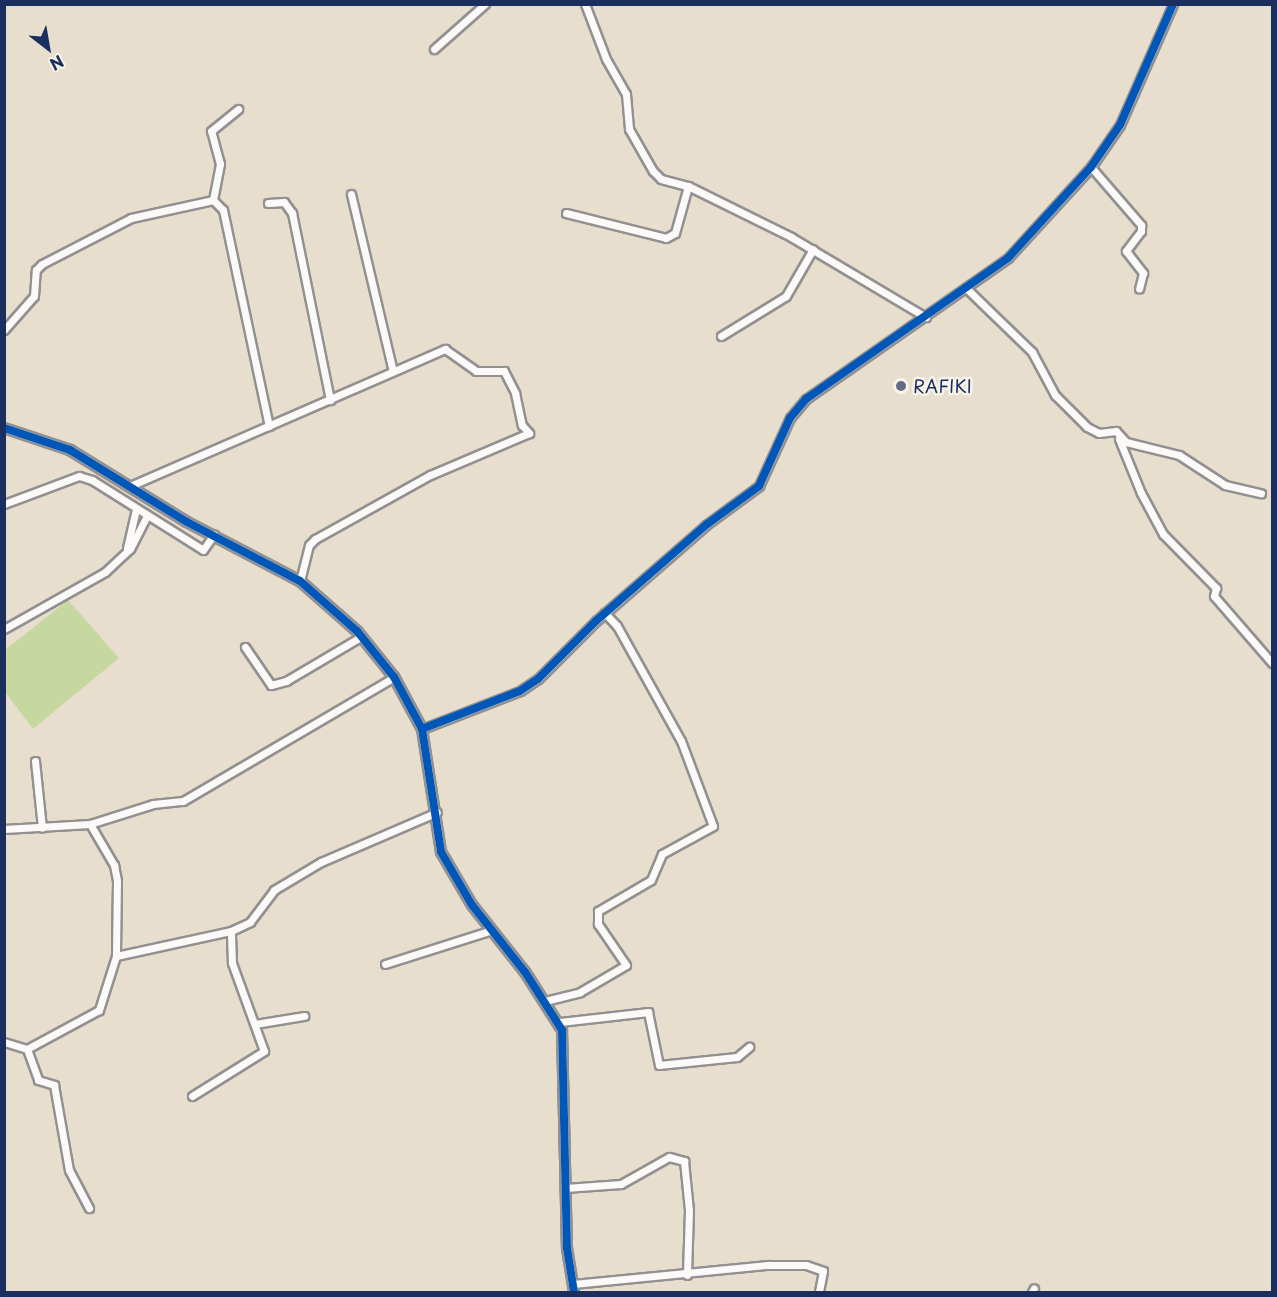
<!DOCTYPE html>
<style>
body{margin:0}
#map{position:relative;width:1277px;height:1297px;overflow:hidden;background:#e8dece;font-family:"Playpen Sans",sans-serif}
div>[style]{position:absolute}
.green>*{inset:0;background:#c6d7a0}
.roads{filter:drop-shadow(2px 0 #929090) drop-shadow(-2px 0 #929090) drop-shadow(0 2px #929090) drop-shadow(0 -2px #929090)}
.minor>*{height:7px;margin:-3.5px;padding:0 3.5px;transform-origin:3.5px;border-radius:3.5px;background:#fcfaf8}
.tertiary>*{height:8px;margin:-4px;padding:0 4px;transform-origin:4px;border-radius:4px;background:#fcfaf8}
.cycleway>*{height:8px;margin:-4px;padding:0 4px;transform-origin:4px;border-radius:4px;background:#0057b8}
.dots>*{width:16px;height:16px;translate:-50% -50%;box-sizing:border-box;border:3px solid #f7f3e8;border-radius:50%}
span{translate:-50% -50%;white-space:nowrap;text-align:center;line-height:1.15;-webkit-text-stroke:5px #f7f3e8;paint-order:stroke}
.poi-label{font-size:18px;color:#1b2f5e}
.left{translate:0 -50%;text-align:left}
.frame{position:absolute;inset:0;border:6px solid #1b2f5e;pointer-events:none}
.north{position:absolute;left:18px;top:18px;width:60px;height:60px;-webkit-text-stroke:4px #f7f3e8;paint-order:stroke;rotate:149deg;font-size:16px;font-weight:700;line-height:24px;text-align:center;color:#1b2f5e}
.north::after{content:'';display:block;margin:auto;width:21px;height:27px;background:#1b2f5e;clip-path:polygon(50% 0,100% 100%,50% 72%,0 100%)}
</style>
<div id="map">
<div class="green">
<i style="clip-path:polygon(68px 600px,119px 658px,33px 729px,5px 692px,5px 650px)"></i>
</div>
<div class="roads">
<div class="minor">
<i style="left:585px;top:4px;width:59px;rotate:69.1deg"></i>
<i style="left:606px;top:59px;width:40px;rotate:60.3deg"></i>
<i style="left:626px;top:94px;width:35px;rotate:85deg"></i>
<i style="left:629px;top:129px;width:48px;rotate:60.3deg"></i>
<i style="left:653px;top:171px;width:11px;rotate:45deg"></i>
<i style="left:661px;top:179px;width:28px;rotate:15deg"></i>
<i style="left:688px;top:186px;width:115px;rotate:26.3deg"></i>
<i style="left:791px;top:237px;width:157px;rotate:30.7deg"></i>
<i style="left:434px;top:49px;width:68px;rotate:-41.4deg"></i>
<i style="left:1091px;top:167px;width:77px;rotate:49.2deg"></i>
<i style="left:1141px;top:225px;width:6px;rotate:90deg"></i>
<i style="left:1141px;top:231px;width:25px;rotate:127deg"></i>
<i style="left:1126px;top:251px;width:28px;rotate:52deg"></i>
<i style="left:1143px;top:273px;width:16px;rotate:104deg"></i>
<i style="left:351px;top:194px;width:182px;rotate:76.7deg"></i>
<i style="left:213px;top:200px;width:37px;rotate:-79deg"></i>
<i style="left:220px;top:164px;width:34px;rotate:-105deg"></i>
<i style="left:211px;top:131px;width:35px;rotate:-39deg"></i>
<i style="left:268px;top:203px;width:16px;rotate:-4deg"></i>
<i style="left:284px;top:202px;width:14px;rotate:54deg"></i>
<i style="left:292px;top:213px;width:191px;rotate:78.5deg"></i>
<i style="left:566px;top:213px;width:103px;rotate:14deg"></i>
<i style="left:666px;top:238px;width:10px;rotate:-29deg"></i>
<i style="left:675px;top:233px;width:49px;rotate:-74.5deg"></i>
<i style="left:967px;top:289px;width:91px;rotate:44.1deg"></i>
<i style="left:1032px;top:352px;width:49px;rotate:61.9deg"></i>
<i style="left:1055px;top:395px;width:45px;rotate:45deg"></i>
<i style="left:1087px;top:427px;width:13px;rotate:27deg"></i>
<i style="left:1099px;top:433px;width:17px;rotate:-7deg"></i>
<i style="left:1116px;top:431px;width:15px;rotate:48deg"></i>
<i style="left:1126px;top:442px;width:55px;rotate:13.8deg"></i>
<i style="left:1179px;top:455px;width:55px;rotate:33.1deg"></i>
<i style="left:1225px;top:485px;width:37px;rotate:13deg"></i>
<i style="left:4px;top:330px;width:45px;rotate:-48.6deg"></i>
<i style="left:34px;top:296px;width:26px;rotate:-86deg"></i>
<i style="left:36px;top:270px;width:8px;rotate:-45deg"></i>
<i style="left:42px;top:264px;width:100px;rotate:-27.3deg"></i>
<i style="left:131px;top:218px;width:84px;rotate:-12.4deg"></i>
<i style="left:213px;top:200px;width:14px;rotate:45deg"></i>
<i style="left:223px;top:210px;width:221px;rotate:78deg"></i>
<i style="left:721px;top:336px;width:76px;rotate:-31.6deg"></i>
<i style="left:786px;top:296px;width:54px;rotate:-60.1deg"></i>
<i style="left:1119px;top:439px;width:58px;rotate:67.8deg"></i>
<i style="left:1141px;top:493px;width:47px;rotate:61.8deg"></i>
<i style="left:1163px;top:534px;width:76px;rotate:45.5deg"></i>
<i style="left:1216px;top:588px;width:8px;rotate:104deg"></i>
<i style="left:1214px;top:596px;width:89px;rotate:49.1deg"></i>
<i style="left:130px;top:486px;width:344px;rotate:-23.5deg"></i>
<i style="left:445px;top:349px;width:38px;rotate:35deg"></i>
<i style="left:476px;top:371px;width:28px"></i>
<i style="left:504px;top:371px;width:25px;rotate:63deg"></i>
<i style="left:515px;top:393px;width:33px;rotate:78deg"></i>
<i style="left:522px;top:425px;width:11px;rotate:49deg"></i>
<i style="left:529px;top:433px;width:108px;rotate:157deg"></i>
<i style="left:430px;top:475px;width:132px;rotate:150.9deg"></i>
<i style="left:315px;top:539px;width:8px;rotate:135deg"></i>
<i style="left:309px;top:545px;width:37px;rotate:104deg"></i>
<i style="left:4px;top:504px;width:80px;rotate:-20.5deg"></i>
<i style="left:79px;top:476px;width:14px;rotate:17deg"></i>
<i style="left:92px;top:480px;width:131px;rotate:32.2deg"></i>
<i style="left:203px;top:550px;width:19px;rotate:-55deg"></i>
<i style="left:127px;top:548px;width:40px;rotate:-77deg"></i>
<i style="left:4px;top:629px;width:116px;rotate:-29.4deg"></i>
<i style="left:105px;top:572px;width:34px;rotate:-43deg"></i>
<i style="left:130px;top:549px;width:37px;rotate:-63deg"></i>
<i style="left:245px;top:647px;width:46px;rotate:55.6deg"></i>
<i style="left:271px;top:685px;width:16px;rotate:-15deg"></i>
<i style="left:286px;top:681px;width:88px;rotate:-30.6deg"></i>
<i style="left:422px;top:729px;width:105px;rotate:-21.2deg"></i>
<i style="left:520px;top:691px;width:22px;rotate:-34deg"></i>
<i style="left:538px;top:679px;width:82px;rotate:-45deg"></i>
<i style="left:596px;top:621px;width:146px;rotate:-41.1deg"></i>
<i style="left:706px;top:525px;width:66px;rotate:-36.3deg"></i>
<i style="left:759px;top:486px;width:75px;rotate:-65.5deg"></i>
<i style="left:790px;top:418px;width:25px;rotate:-50deg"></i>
<i style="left:806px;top:399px;width:246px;rotate:-34.9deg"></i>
<i style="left:1008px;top:258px;width:123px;rotate:-47.6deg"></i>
<i style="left:1091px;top:167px;width:51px;rotate:-55.4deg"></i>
<i style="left:1120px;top:125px;width:132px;rotate:-66.3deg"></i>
<i style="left:35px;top:761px;width:67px;rotate:84deg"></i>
<i style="left:90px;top:824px;width:66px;rotate:-17.6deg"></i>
<i style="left:153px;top:804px;width:30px;rotate:-6deg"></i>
<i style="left:183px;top:801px;width:245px;rotate:-30.4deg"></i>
<i style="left:4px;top:829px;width:86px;rotate:-3.3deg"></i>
<i style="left:90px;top:824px;width:48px;rotate:59.7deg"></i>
<i style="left:114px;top:865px;width:16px;rotate:79deg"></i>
<i style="left:117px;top:881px;width:75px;rotate:90.8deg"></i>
<i style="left:116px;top:956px;width:57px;rotate:107.5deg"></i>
<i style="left:99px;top:1010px;width:82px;rotate:151.6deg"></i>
<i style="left:27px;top:1049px;width:24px;rotate:-163deg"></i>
<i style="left:116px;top:956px;width:118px;rotate:-12.3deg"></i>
<i style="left:231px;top:931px;width:21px;rotate:-25deg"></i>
<i style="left:250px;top:922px;width:40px;rotate:-53deg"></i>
<i style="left:274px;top:890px;width:55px;rotate:-30.8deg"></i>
<i style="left:321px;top:862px;width:126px;rotate:-23.3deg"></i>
<i style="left:385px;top:964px;width:112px;rotate:-17.6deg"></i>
<i style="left:545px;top:1001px;width:36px;rotate:-14deg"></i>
<i style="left:580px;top:992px;width:53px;rotate:-30.4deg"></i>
<i style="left:626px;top:965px;width:50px;rotate:-124.3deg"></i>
<i style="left:598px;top:924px;width:13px;rotate:-90deg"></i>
<i style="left:598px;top:911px;width:61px;rotate:-30.3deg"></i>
<i style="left:651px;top:880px;width:28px;rotate:-67deg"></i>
<i style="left:662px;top:854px;width:58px;rotate:-28.8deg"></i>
<i style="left:713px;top:826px;width:91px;rotate:-110.6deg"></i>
<i style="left:681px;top:741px;width:132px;rotate:-119.1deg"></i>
<i style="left:617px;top:626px;width:18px;rotate:-133deg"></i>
<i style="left:560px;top:1022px;width:89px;rotate:-6.5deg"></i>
<i style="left:648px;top:1012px;width:54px;rotate:78.3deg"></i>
<i style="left:659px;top:1065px;width:78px;rotate:-5.9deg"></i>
<i style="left:737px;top:1057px;width:16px;rotate:-40deg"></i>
<i style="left:255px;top:1024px;width:50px;rotate:-9.3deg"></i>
<i style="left:27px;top:1049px;width:33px;rotate:70deg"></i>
<i style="left:38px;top:1080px;width:17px;rotate:17deg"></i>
<i style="left:54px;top:1085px;width:86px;rotate:80deg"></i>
<i style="left:69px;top:1170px;width:43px;rotate:62.2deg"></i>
<i style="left:192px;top:1096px;width:85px;rotate:-32deg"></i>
<i style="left:264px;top:1051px;width:94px;rotate:-110deg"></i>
<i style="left:232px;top:963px;width:32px;rotate:-92deg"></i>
<i style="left:565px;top:1188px;width:56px;rotate:-4.1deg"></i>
<i style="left:621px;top:1184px;width:55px;rotate:-29.4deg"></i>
<i style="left:669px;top:1157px;width:16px;rotate:15deg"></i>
<i style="left:684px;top:1161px;width:49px;rotate:84.2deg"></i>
<i style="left:689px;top:1210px;width:65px;rotate:91.8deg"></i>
<i style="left:573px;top:1284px;width:196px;rotate:-5.6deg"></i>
<i style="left:768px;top:1265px;width:38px"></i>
<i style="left:806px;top:1265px;width:18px;rotate:19deg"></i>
<i style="left:823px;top:1271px;width:21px;rotate:101deg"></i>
<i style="left:1032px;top:1292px;width:4px;rotate:-63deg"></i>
</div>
<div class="tertiary">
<i style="left:4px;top:428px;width:70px;rotate:18.4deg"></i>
<i style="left:70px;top:450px;width:137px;rotate:31.6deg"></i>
<i style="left:187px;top:522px;width:127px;rotate:27.6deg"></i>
<i style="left:300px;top:581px;width:76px;rotate:41.3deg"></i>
<i style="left:357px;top:631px;width:59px;rotate:51.2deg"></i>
<i style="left:394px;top:677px;width:59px;rotate:61.7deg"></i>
<i style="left:422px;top:729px;width:124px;rotate:81.2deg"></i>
<i style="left:441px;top:852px;width:61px;rotate:59.7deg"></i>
<i style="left:472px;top:905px;width:85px;rotate:51.7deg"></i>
<i style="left:525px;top:972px;width:69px;rotate:57.5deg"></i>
<i style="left:562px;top:1030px;width:218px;rotate:88.7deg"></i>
<i style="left:567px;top:1248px;width:45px;rotate:81deg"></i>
</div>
</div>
<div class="cycleway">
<i style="left:4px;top:428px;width:70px;rotate:18.4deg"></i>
<i style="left:70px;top:450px;width:137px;rotate:31.6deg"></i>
<i style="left:187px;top:522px;width:127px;rotate:27.6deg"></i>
<i style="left:300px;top:581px;width:76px;rotate:41.3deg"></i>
<i style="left:357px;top:631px;width:59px;rotate:51.2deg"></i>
<i style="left:394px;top:677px;width:59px;rotate:61.7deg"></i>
<i style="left:422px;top:729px;width:124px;rotate:81.2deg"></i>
<i style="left:441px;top:852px;width:61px;rotate:59.7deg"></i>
<i style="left:472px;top:905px;width:85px;rotate:51.7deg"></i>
<i style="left:525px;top:972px;width:69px;rotate:57.5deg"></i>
<i style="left:562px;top:1030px;width:218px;rotate:88.7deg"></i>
<i style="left:567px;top:1248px;width:45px;rotate:81deg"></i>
<i style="left:422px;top:729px;width:105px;rotate:-21.2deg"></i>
<i style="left:520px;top:691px;width:22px;rotate:-34deg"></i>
<i style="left:538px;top:679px;width:82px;rotate:-45deg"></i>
<i style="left:596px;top:621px;width:146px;rotate:-41.1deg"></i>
<i style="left:706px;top:525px;width:66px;rotate:-36.3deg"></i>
<i style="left:759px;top:486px;width:75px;rotate:-65.5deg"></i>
<i style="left:790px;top:418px;width:25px;rotate:-50deg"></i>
<i style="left:806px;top:399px;width:246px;rotate:-34.9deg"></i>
<i style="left:1008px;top:258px;width:123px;rotate:-47.6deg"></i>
<i style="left:1091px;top:167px;width:51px;rotate:-55.4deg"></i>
<i style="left:1120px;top:125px;width:132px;rotate:-66.3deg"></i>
</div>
<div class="dots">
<i style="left:901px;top:386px;background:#636c85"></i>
</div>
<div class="poi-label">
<span class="left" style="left:913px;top:386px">RAFIKI</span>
</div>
<div class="frame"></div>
<div class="north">N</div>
</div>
